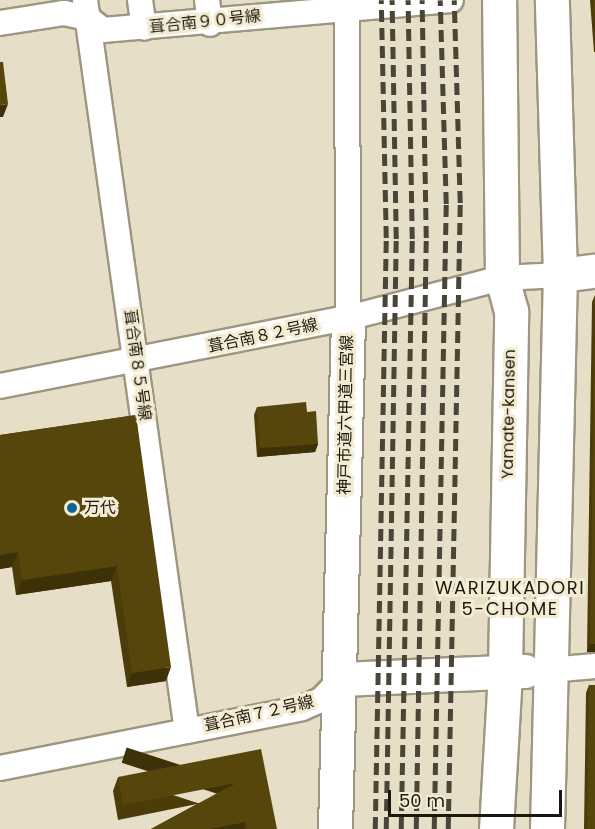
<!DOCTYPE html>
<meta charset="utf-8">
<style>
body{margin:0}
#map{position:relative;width:595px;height:829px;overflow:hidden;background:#e6dec6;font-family:Poppins,"Noto Sans JP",sans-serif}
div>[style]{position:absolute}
.roads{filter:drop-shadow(2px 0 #9e9680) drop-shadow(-2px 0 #9e9680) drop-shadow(0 2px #9e9680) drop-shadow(0 -2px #9e9680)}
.street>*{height:24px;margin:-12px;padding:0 12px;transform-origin:12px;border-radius:12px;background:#fff}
.secondary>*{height:33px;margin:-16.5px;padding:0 16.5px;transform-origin:16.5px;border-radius:16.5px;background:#fff}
.rail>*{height:4.5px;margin-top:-2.25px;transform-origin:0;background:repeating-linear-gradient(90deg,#494538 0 12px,transparent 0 18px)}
.wall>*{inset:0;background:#4b3c0a}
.shaded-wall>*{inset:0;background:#3d3108;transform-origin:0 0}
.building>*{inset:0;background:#57460c}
.dots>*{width:16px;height:16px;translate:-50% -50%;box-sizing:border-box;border:3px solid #f4ebd3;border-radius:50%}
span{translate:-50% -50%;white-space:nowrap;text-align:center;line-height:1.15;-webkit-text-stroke:6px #f4ebd3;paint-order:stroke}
.street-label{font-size:16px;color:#1a170e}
.poi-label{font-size:16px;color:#1a170e}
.left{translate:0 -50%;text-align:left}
.neighbourhood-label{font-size:18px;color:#1a170e;letter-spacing:1.5px}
.scale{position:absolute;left:388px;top:790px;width:174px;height:27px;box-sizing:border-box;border:3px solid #1a170e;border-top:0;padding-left:8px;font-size:18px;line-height:21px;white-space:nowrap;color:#1a170e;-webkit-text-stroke:4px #f4ebd3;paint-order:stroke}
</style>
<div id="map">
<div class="roads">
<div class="street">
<i style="left:85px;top:0;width:738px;rotate:82.06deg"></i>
<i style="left:140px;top:0;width:28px;rotate:82deg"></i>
<i style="left:207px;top:0;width:24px;rotate:83deg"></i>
<i style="left:347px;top:0;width:318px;rotate:89.8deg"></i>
<i style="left:0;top:23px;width:65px;rotate:-8.9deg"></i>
<i style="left:64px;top:13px;width:25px;rotate:12deg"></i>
<i style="left:88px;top:18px;width:19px;rotate:39deg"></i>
<i style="left:103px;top:30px;width:349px;rotate:-4.9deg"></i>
<i style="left:0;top:386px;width:355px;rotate:-11.1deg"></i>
<i style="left:348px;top:318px;width:159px;rotate:-14.6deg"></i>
<i style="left:502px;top:278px;width:58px;rotate:-3deg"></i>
<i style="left:549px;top:670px;width:46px;rotate:-5deg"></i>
<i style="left:0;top:768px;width:308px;rotate:-11.2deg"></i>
<i style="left:302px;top:708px;width:21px;rotate:-23deg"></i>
<i style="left:321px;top:700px;width:29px;rotate:-46deg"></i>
</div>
<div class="secondary">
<i style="left:560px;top:275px;width:35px;rotate:-7deg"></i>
<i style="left:341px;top:679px;width:184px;rotate:-2.5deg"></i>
<i style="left:335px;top:829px;width:511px;rotate:-88.54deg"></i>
<i style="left:496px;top:829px;width:158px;rotate:-86.7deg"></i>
<i style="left:505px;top:671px;width:360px;rotate:-89deg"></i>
<i style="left:511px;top:311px;width:34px;rotate:-105deg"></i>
<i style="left:502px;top:278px;width:278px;rotate:-90.6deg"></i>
<i style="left:547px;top:829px;width:554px;rotate:-88.66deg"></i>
<i style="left:560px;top:275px;width:275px;rotate:-91.7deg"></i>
</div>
</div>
<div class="rail">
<i style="left:375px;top:829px;width:591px;rotate:-88.93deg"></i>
<i style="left:386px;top:238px;width:238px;rotate:-91.2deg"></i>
<i style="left:386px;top:829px;width:590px;rotate:-89.03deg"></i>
<i style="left:396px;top:239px;width:239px;rotate:-91deg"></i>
<i style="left:401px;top:829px;width:590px;rotate:-88.93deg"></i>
<i style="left:412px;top:239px;width:239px;rotate:-91deg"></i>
<i style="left:416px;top:829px;width:591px;rotate:-89.03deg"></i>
<i style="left:426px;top:238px;width:238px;rotate:-91deg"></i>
<i style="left:434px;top:829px;width:625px;rotate:-88.9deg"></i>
<i style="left:446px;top:204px;width:204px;rotate:-91.7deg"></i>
<i style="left:448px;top:829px;width:626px;rotate:-88.9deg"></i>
<i style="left:460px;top:203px;width:203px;rotate:-91.7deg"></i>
</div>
<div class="wall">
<i style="clip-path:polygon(590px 0,595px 0,595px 52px,594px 52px)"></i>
<i style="clip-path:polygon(595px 295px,595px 652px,587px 652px,592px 302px)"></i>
<i style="clip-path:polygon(257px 407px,307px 412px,318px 444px,315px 452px,257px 457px,254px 415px)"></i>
<i style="clip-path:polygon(136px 415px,166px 681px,127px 687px,111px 581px,16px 595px,12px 567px,0 569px,0 435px)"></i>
<i style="clip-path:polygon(589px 685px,595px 829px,584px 829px,586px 693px)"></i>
<i style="clip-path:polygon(118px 777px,277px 829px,151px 829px,197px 804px,118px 820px,113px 791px)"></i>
</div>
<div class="shaded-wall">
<i style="clip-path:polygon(8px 104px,3px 117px,0 117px,0 105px)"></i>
<i style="clip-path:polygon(318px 444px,315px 452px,257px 457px,260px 448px)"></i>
<i style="clip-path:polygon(18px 552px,12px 567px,0 569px,0 555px)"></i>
<i style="clip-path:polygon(117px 566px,111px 581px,16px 595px,22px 580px)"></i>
<i style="clip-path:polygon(590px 644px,595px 644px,595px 652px,587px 652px)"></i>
<i style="clip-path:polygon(171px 667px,166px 681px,127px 687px,132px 673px)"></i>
<i style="left:236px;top:783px;width:16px;height:115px;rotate:108deg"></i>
<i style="clip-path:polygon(246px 822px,243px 829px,209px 829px)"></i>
</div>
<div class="building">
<i style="clip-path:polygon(593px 0,595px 0,595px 24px)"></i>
<i style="clip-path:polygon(0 62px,3px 62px,8px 104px,0 105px)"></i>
<i style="clip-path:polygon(595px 314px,595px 644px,590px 644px)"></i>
<i style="clip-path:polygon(306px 402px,307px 412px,316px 411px,318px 444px,260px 448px,257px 407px)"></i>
<i style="clip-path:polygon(136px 415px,171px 667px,132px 673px,117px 566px,22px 580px,18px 552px,0 555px,0 435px)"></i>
<i style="clip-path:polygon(589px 685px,595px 685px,595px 829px,587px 829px)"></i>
<i style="clip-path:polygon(261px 749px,277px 829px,247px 829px,246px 822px,209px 829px,151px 829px,236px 783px,123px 805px,118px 777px)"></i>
</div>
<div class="dots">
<i style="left:72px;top:508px;background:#0d6596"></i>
</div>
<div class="street-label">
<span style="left:205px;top:22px;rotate:-6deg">葺合南９０号線</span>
<span style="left:263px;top:336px;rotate:-12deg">葺合南８２号線</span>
<span style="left:137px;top:365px;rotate:82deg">葺合南８５号線</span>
<span style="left:509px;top:414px;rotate:-89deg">Yamate-kansen</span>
<span style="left:346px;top:415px;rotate:-89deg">神戸市道六甲道三宮線</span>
<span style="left:259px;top:714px;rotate:-13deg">葺合南７２号線</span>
</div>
<div class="poi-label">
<span class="left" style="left:84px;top:508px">万代</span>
</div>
<div class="neighbourhood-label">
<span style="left:510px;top:599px">WARIZUKADORI<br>5-CHOME</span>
</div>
<div class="scale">50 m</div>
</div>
